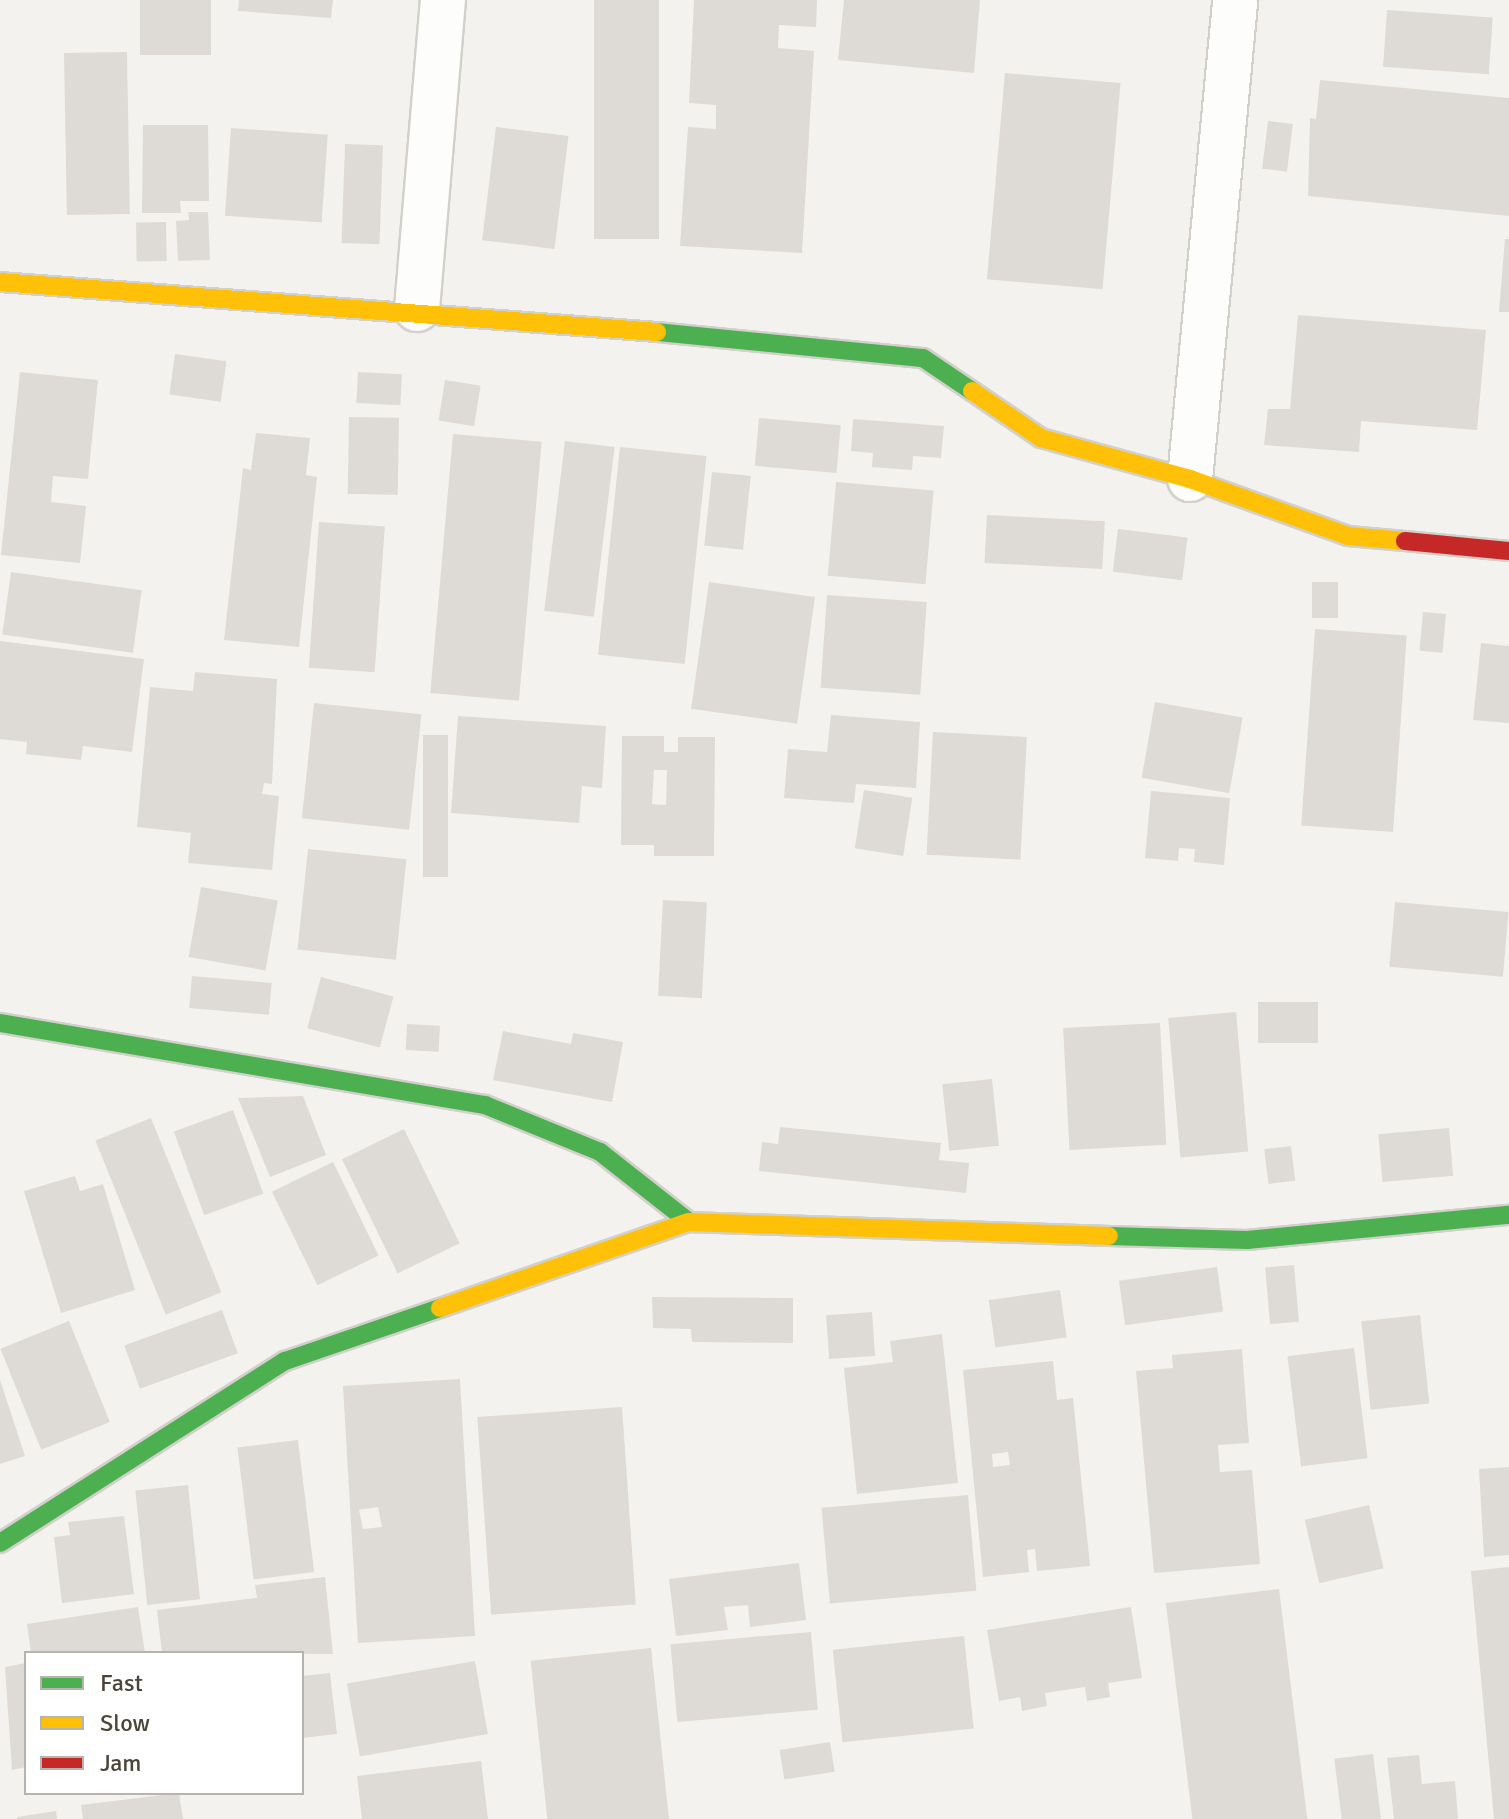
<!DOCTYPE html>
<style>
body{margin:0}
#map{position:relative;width:1509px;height:1819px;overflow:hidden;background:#f4f2ee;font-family:Signika,sans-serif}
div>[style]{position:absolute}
.building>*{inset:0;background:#dedbd6;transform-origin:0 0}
.roads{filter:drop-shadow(2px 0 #d2d0cb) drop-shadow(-2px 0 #d2d0cb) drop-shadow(0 2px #d2d0cb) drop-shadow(0 -2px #d2d0cb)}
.street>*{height:44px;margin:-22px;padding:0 22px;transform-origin:22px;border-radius:22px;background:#fdfdfc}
.fast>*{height:18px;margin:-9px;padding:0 9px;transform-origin:9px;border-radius:9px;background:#4caf50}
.slow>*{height:18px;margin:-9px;padding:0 9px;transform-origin:9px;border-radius:9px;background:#ffc107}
.jam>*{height:18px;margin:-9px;padding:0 9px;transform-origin:9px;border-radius:9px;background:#c62828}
span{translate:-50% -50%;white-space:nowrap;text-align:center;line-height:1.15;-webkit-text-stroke:8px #fff;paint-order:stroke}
.legend{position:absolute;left:24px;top:1651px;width:280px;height:144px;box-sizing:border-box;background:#fff;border:2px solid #b7b4b0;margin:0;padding:10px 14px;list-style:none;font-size:24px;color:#4b4439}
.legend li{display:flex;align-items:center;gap:16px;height:40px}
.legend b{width:40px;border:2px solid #b7b4b0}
</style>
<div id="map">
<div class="building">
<i style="left:140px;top:0;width:71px;height:55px"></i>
<i style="clip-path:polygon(239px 0,333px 0,331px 18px,238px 11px)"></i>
<i style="left:594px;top:0;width:65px;height:239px"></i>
<i style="clip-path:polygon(694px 0,817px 0,816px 27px,779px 25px,778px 48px,814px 51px,802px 253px,680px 246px,688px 127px,716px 129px,716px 105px,689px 103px)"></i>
<i style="clip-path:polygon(844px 0,980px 0,974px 73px,838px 60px)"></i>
<i style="left:1387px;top:10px;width:106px;height:57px;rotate:4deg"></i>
<i style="left:127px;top:52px;width:162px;height:63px;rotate:89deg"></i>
<i style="left:1005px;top:73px;width:116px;height:207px;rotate:5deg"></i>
<i style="clip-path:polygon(1320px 80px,1509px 98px,1509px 216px,1308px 196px,1310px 118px,1316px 119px)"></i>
<i style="left:1268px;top:121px;width:25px;height:48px;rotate:7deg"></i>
<i style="clip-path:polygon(143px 125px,208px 125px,209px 201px,180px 201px,181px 213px,142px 213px)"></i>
<i style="left:496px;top:127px;width:73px;height:114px;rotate:7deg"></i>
<i style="left:231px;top:128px;width:97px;height:88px;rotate:4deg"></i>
<i style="left:345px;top:144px;width:38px;height:99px;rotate:2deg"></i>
<i style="clip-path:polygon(188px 212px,208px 212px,210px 260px,178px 261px,176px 221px,189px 220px)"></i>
<i style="left:166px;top:222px;width:39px;height:30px;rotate:89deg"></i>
<i style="clip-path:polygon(1505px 239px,1509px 239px,1509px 312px,1499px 312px)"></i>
<i style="clip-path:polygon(1298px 315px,1486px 330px,1477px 430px,1361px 421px,1359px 452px,1264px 445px,1268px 409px,1290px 409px)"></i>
<i style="left:175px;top:354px;width:52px;height:41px;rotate:8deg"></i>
<i style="clip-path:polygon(20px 372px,98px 380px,88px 479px,53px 476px,51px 502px,86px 506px,80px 563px,1px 555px)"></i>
<i style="left:358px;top:372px;width:44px;height:31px;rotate:3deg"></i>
<i style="left:445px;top:380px;width:36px;height:41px;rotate:9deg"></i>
<i style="left:349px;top:417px;width:50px;height:77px;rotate:1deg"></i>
<i style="left:759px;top:418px;width:82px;height:48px;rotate:5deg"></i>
<i style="clip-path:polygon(853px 419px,944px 426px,941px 458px,913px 456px,912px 470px,872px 467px,873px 453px,851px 451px)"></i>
<i style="clip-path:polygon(256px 433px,310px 438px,306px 475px,317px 477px,299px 647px,224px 640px,243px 468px,251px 470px)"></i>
<i style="left:453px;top:434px;width:89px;height:260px;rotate:5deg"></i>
<i style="left:565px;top:441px;width:50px;height:171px;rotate:7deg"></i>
<i style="left:620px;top:447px;width:87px;height:209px;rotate:6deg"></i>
<i style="left:712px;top:472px;width:39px;height:74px;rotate:6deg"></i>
<i style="left:836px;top:482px;width:98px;height:94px;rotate:5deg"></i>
<i style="left:987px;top:515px;width:118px;height:48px;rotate:3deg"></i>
<i style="left:319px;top:522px;width:66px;height:146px;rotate:4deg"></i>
<i style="left:1118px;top:529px;width:70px;height:43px;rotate:7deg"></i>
<i style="left:11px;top:572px;width:132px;height:63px;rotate:8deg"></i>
<i style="left:709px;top:582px;width:107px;height:128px;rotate:8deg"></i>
<i style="left:1312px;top:582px;width:26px;height:36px"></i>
<i style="left:827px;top:595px;width:100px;height:93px;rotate:4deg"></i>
<i style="left:1423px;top:612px;width:23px;height:39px;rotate:5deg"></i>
<i style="left:1315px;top:629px;width:92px;height:197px;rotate:4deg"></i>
<i style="clip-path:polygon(0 641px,144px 659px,132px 752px,83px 746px,81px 760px,26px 754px,27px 742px,0 739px)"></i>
<i style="clip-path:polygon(1481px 643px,1509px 646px,1509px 723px,1473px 720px)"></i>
<i style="clip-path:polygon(195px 672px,277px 679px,272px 784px,264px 783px,262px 794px,279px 796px,272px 870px,188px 863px,191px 833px,137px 827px,150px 687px,193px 691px)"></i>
<i style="left:1155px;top:702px;width:89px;height:77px;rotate:10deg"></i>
<i style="left:314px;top:703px;width:108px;height:116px;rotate:6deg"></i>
<i style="clip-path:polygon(831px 715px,920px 722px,916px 788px,856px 784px,854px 803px,784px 798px,788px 749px,827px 752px)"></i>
<i style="clip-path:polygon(458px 716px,606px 726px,602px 788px,582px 786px,579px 823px,451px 813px)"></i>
<i style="left:933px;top:732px;width:94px;height:123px;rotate:3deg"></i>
<i style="left:423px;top:735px;width:25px;height:142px"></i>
<i style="clip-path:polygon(evenodd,622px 736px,664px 736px,664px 752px,678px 752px,678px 737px,715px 737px,714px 856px,654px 856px,654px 845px,621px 845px,622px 736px,654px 770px,667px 770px,666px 805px,652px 804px,654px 770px)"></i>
<i style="left:864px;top:790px;width:49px;height:59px;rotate:9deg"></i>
<i style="clip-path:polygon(1151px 791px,1230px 798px,1224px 865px,1194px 862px,1195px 849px,1179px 848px,1178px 861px,1145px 858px)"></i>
<i style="left:308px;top:849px;width:99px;height:101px;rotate:6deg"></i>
<i style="left:201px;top:887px;width:78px;height:71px;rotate:10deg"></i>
<i style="left:663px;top:900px;width:44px;height:96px;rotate:3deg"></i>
<i style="left:1395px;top:902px;width:114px;height:65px;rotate:5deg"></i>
<i style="left:192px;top:976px;width:80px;height:32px;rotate:5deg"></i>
<i style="left:321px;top:977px;width:75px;height:53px;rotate:15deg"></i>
<i style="left:1258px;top:1002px;width:60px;height:41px"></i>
<i style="left:1236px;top:1012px;width:140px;height:68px;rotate:85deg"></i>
<i style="left:1160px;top:1023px;width:122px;height:97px;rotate:87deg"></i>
<i style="left:407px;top:1024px;width:33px;height:26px;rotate:3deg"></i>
<i style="clip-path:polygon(503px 1031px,571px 1044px,573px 1033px,623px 1042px,612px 1102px,493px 1080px)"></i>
<i style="left:992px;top:1079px;width:67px;height:50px;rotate:84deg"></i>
<i style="clip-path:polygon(303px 1096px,326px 1155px,270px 1177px,238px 1098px)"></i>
<i style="left:233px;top:1110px;width:89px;height:63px;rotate:70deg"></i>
<i style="left:151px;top:1118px;width:188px;height:60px;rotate:68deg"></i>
<i style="clip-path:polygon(780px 1127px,941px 1143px,939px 1160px,969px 1163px,966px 1193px,759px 1171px,762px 1142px,778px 1144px)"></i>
<i style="left:1449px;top:1128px;width:48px;height:71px;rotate:85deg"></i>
<i style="left:404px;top:1129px;width:127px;height:69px;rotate:64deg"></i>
<i style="left:1291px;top:1146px;width:35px;height:27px;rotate:83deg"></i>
<i style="left:333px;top:1162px;width:104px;height:68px;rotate:64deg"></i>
<i style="clip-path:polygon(75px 1176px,80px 1191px,103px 1184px,135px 1290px,61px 1313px,24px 1191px)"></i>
<i style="left:1294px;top:1265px;width:57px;height:29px;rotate:85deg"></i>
<i style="left:1217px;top:1267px;width:45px;height:99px;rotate:82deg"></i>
<i style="left:1060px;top:1290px;width:48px;height:72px;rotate:82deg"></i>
<i style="clip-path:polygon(652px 1297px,793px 1298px,793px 1343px,692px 1342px,691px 1329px,653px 1328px)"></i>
<i style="left:222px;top:1310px;width:46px;height:104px;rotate:70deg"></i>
<i style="left:872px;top:1312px;width:44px;height:46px;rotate:86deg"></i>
<i style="left:1420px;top:1315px;width:89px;height:59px;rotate:84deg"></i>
<i style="left:69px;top:1321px;width:109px;height:74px;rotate:68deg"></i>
<i style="clip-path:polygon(942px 1334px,958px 1483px,857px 1494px,844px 1368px,893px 1362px,890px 1341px)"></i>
<i style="left:1354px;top:1348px;width:111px;height:67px;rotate:83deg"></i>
<i style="clip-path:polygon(1242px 1349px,1249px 1443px,1218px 1445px,1220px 1472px,1252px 1470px,1260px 1564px,1154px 1573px,1136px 1371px,1173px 1368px,1172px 1355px)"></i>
<i style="clip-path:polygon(evenodd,1053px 1361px,1057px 1400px,1073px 1398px,1090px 1566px,1037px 1571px,1035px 1549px,1027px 1550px,1029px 1572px,983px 1577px,963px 1370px,1053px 1361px,1008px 1452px,1010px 1465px,993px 1467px,992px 1454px,1008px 1452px)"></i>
<i style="clip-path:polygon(evenodd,460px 1379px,475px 1636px,358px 1643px,343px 1386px,460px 1379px,378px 1507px,382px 1527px,363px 1529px,359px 1510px,378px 1507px)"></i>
<i style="clip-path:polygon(0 1380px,25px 1456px,0 1464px)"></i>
<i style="left:622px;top:1407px;width:198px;height:145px;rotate:86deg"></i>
<i style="left:298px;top:1440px;width:133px;height:61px;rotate:83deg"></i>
<i style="clip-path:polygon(1509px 1467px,1509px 1555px,1484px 1557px,1479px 1469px)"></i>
<i style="left:188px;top:1485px;width:115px;height:53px;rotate:84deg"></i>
<i style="left:968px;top:1495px;width:96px;height:147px;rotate:85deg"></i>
<i style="left:1369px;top:1505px;width:65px;height:66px;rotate:77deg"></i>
<i style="clip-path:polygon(124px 1516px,134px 1594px,62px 1603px,54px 1537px,70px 1535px,68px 1522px)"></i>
<i style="clip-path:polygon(799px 1563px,806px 1620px,750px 1627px,748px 1605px,724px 1607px,728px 1630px,676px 1636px,669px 1579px)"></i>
<i style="clip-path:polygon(1509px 1567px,1509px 1819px,1494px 1819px,1471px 1571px)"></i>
<i style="clip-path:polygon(325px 1577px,333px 1654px,162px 1653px,157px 1610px,257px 1598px,255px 1585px)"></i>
<i style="left:1279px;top:1589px;width:232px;height:114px;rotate:83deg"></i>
<i style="clip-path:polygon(138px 1607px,145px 1653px,31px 1653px,27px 1624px)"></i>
<i style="clip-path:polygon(1131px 1607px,1142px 1678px,1108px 1683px,1110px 1697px,1087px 1701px,1085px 1687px,1045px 1693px,1047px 1706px,1022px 1711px,1020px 1697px,999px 1701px,987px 1630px)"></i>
<i style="left:811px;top:1632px;width:78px;height:141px;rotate:85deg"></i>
<i style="left:964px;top:1636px;width:93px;height:132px;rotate:84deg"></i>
<i style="left:651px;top:1648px;width:172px;height:121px;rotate:84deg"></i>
<i style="left:475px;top:1661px;width:74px;height:130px;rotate:80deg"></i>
<i style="clip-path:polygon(26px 1663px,26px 1767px,12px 1770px,5px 1667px)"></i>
<i style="clip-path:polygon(330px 1673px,337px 1734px,302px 1738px,302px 1676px)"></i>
<i style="left:830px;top:1742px;width:30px;height:51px;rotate:81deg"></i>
<i style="left:1373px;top:1754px;width:65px;height:39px;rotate:83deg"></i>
<i style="clip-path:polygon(1419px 1755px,1422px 1784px,1455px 1781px,1458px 1819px,1394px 1819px,1387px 1758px)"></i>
<i style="clip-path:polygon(481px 1761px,488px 1819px,362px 1819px,357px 1776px)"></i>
<i style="clip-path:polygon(179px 1793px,183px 1819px,83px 1819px,81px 1805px)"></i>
<i style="clip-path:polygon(56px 1811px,57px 1819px,17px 1819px,17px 1817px)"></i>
</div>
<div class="roads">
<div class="street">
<i style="left:417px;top:309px;width:310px;rotate:-85.2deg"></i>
<i style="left:1190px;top:479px;width:481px;rotate:-84.6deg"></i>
</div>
<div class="fast">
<i style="left:657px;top:332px;width:267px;rotate:5.6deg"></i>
<i style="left:923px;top:358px;width:59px;rotate:34deg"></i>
<i style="left:0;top:1023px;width:492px;rotate:9.6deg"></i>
<i style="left:485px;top:1105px;width:124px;rotate:22.2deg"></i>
<i style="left:600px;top:1152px;width:113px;rotate:38.2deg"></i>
<i style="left:1109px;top:1236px;width:138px;rotate:1.7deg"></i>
<i style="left:1247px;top:1240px;width:263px;rotate:-5.5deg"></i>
<i style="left:0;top:1543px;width:338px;rotate:-32.6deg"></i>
<i style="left:285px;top:1361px;width:164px;rotate:-18.9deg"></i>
</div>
<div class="slow">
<i style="left:0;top:282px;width:659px;rotate:4.35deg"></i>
<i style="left:972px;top:391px;width:83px;rotate:34.3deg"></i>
<i style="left:1041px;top:438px;width:155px;rotate:15.4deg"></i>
<i style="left:1190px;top:479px;width:168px;rotate:19.8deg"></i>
<i style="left:1348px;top:536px;width:57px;rotate:5deg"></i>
<i style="left:440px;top:1308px;width:263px;rotate:-19.1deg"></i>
<i style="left:689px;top:1222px;width:420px;rotate:1.9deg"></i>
</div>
<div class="jam">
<i style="left:1405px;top:541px;width:104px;rotate:5.5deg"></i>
</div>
</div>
<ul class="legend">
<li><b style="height:10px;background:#4caf50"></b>Fast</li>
<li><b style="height:10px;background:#ffc107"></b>Slow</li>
<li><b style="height:10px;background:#c62828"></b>Jam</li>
</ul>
</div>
